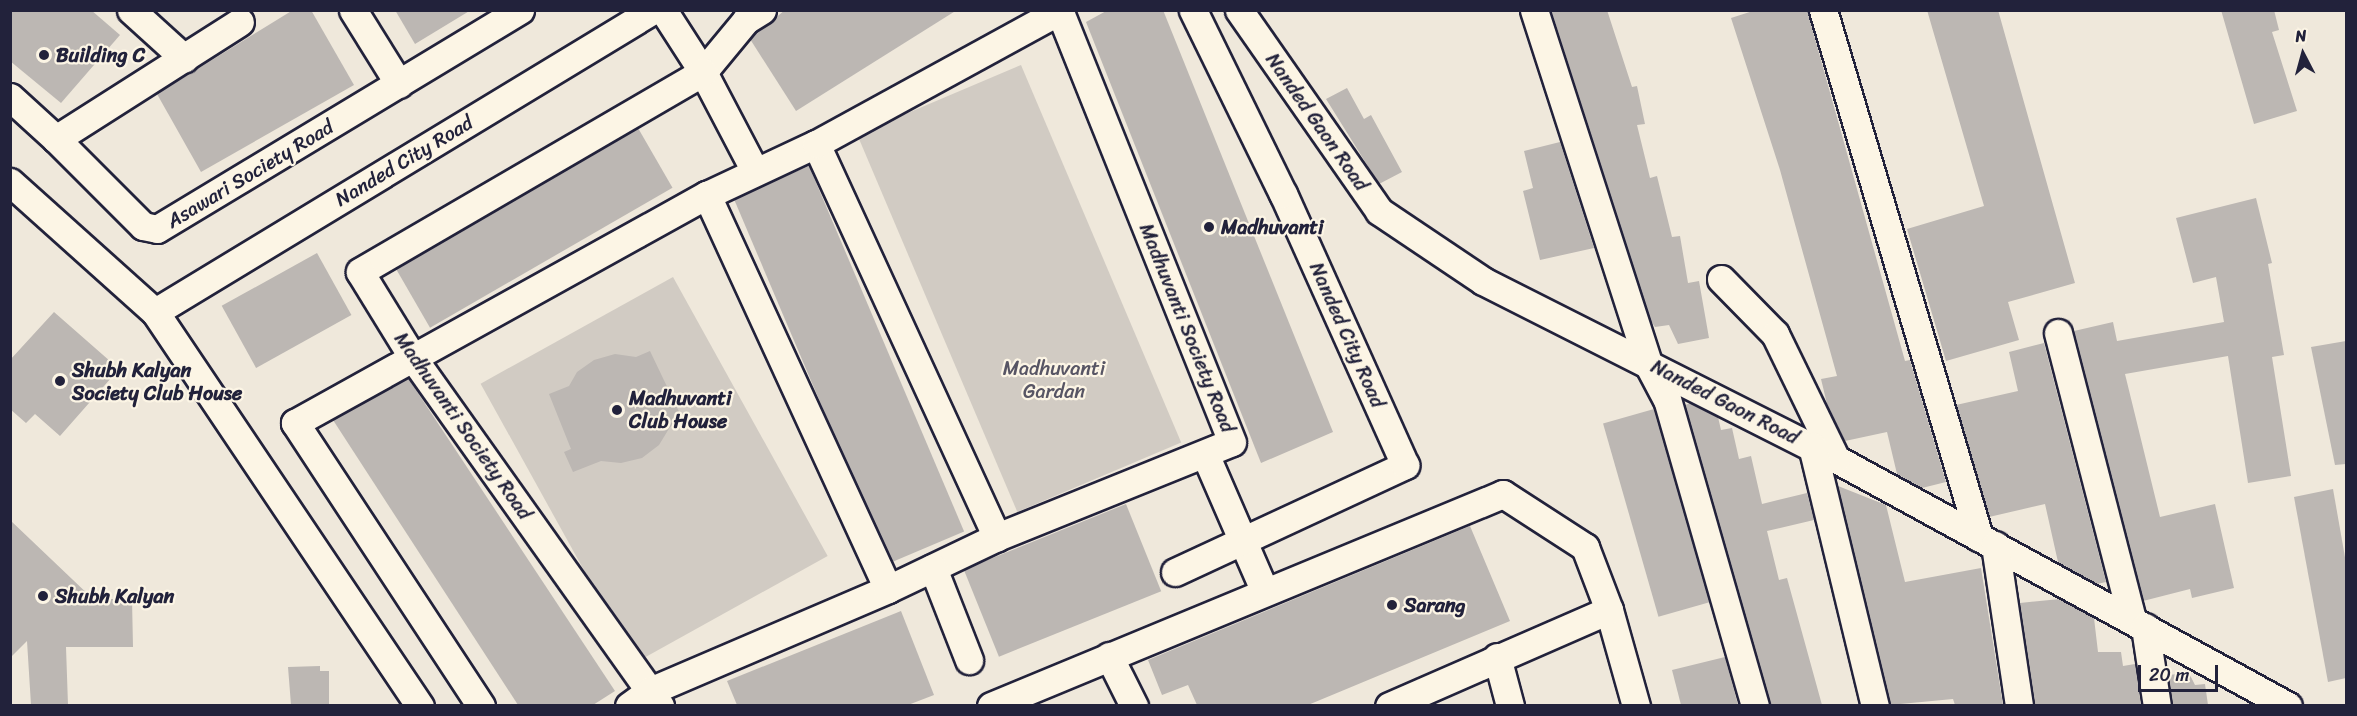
<!DOCTYPE html>
<style>
body{margin:0}
#map{position:relative;width:2357px;height:716px;overflow:hidden;background:#efe8db;font-family:Sriracha,sans-serif}
div>[style]{position:absolute}
.green>*{inset:0;background:#d1cbc3;transform-origin:0 0}
.building>*{inset:0;background:#bcb7b3;transform-origin:0 0}
.roads{filter:drop-shadow(2px 0 #22223b) drop-shadow(-2px 0 #22223b) drop-shadow(0 2px #22223b) drop-shadow(0 -2px #22223b)}
.street>*{height:27px;margin:-13.5px;padding:0 13.5px;transform-origin:13.5px;border-radius:13.5px;background:#fcf5e5}
.dots>*{width:16px;height:16px;translate:-50% -50%;box-sizing:border-box;border:3px solid #fcf5e5;border-radius:50%}
span{translate:-50% -50%;white-space:nowrap;text-align:center;line-height:1.15;-webkit-text-stroke:4.5px #fcf5e5;paint-order:stroke}
.poi-label{font-size:20px;color:#22223b;font-weight:700}
.left{translate:0 -50%;text-align:left}
.street-label{font-size:20px;color:#22223b}
.park-label{font-size:20px;color:#575564}
.frame{position:absolute;inset:0;border:12px solid #22223b;pointer-events:none}
.north{position:absolute;left:2273px;top:24px;width:60px;height:60px;-webkit-text-stroke:4px #fcf5e5;paint-order:stroke;rotate:354deg;font-size:16px;font-weight:700;line-height:24px;text-align:center;color:#22223b}
.north::after{content:'';display:block;margin:auto;width:21px;height:27px;background:#22223b;clip-path:polygon(50% 0,100% 100%,50% 72%,0 100%)}
.scale{position:absolute;left:2138px;top:665px;width:80px;height:27px;box-sizing:border-box;border:3px solid #22223b;border-top:0;padding-left:8px;font-size:18px;line-height:21px;white-space:nowrap;color:#22223b;-webkit-text-stroke:4px #fcf5e5;paint-order:stroke}
</style>
<div id="map">
<div class="green">
<i style="left:1021px;top:65px;width:410px;height:178px;rotate:67deg"></i>
<i style="left:673px;top:277px;width:319px;height:220px;rotate:61deg"></i>
</div>
<div class="building">
<i style="clip-path:polygon(10px 10px,91px 10px,120px 35px,61px 103px,10px 61px)"></i>
<i style="clip-path:polygon(293px 10px,311px 10px,354px 85px,201px 172px,157px 94px)"></i>
<i style="clip-path:polygon(395px 10px,471px 10px,415px 44px)"></i>
<i style="clip-path:polygon(785px 10px,957px 10px,796px 111px,750px 39px)"></i>
<i style="clip-path:polygon(1108px 10px,1163px 10px,1333px 432px,1261px 463px,1086px 22px)"></i>
<i style="clip-path:polygon(1551px 10px,1607px 10px,1632px 87px,1637px 86px,1645px 124px,1637px 125px,1650px 178px,1657px 176px,1672px 237px,1680px 236px,1688px 283px,1699px 281px,1709px 338px,1678px 344px,1669px 325px,1655px 327px,1651px 321px)"></i>
<i style="clip-path:polygon(1756px 10px,1807px 10px,1905px 361px,1910px 360px,1946px 482px,1922px 488px,1897px 474px,1887px 432px,1845px 441px,1827px 404px,1821px 379px,1837px 376px,1780px 170px,1731px 18px)"></i>
<i style="clip-path:polygon(1927px 10px,1998px 10px,2075px 283px,2008px 302px,2019px 340px,1946px 361px,1907px 229px,1984px 206px)"></i>
<i style="clip-path:polygon(2221px 10px,2274px 10px,2279px 30px,2272px 32px,2297px 111px,2254px 124px)"></i>
<i style="clip-path:polygon(1347px 88px,1364px 119px,1371px 115px,1402px 172px,1379px 184px,1326px 99px)"></i>
<i style="left:638px;top:128px;width:69px;height:280px;rotate:60deg"></i>
<i style="clip-path:polygon(1560px 142px,1594px 248px,1540px 260px,1523px 191px,1533px 188px,1524px 151px)"></i>
<i style="left:809px;top:166px;width:397px;height:82px;rotate:67deg"></i>
<i style="clip-path:polygon(2256px 198px,2272px 263px,2268px 264px,2284px 355px,2272px 357px,2291px 476px,2248px 483px,2228px 356px,2125px 374px,2160px 517px,2215px 504px,2234px 588px,2192px 598px,2190px 589px,2143px 601px,2074px 331px,2113px 322px,2117px 341px,2224px 322px,2216px 277px,2193px 283px,2176px 218px)"></i>
<i style="left:317px;top:253px;width:71px;height:109px;rotate:61deg"></i>
<i style="clip-path:polygon(54px 312px,119px 369px,60px 436px,35px 414px,26px 423px,10px 409px,10px 360px)"></i>
<i style="clip-path:polygon(2346px 341px,2346px 464px,2335px 465px,2311px 347px)"></i>
<i style="clip-path:polygon(2044px 343px,2106px 582px,2097px 584px,2058px 562px,2045px 504px,1989px 517px,1956px 405px,2018px 391px,2009px 352px)"></i>
<i style="clip-path:polygon(650px 351px,683px 420px,670px 427px,659px 445px,642px 458px,621px 463px,601px 461px,573px 472px,564px 452px,571px 449px,549px 394px,569px 386px,577px 372px,594px 360px,615px 354px,636px 357px)"></i>
<i style="clip-path:polygon(408px 378px,615px 691px,593px 705px,518px 705px,333px 420px)"></i>
<i style="clip-path:polygon(1691px 403px,1718px 417px,1721px 430px,1732px 428px,1739px 459px,1751px 456px,1762px 504px,1807px 493px,1814px 520px,1767px 531px,1779px 580px,1787px 578px,1822px 705px,1770px 705px,1685px 405px)"></i>
<i style="left:1654px;top:409px;width:201px;height:53px;rotate:74deg"></i>
<i style="clip-path:polygon(1838px 486px,1886px 505px,1905px 582px,1981px 568px,2003px 705px,1955px 705px,1953px 699px,1890px 705px)"></i>
<i style="clip-path:polygon(2333px 489px,2346px 563px,2346px 678px,2328px 682px,2294px 497px)"></i>
<i style="left:1126px;top:504px;width:94px;height:175px;rotate:68deg"></i>
<i style="clip-path:polygon(10px 520px,93px 599px,132px 599px,133px 647px,66px 647px,68px 705px,31px 705px,27px 641px,10px 658px)"></i>
<i style="clip-path:polygon(1470px 526px,1510px 621px,1308px 705px,1197px 705px,1188px 685px,1162px 695px,1148px 660px)"></i>
<i style="clip-path:polygon(2060px 599px,2094px 618px,2098px 652px,2121px 652px,2123px 666px,2135px 664px,2141px 705px,2034px 705px,2020px 603px)"></i>
<i style="clip-path:polygon(901px 611px,934px 695px,908px 705px,737px 705px,727px 681px)"></i>
<i style="clip-path:polygon(1725px 657px,1738px 705px,1681px 705px,1672px 670px)"></i>
<i style="clip-path:polygon(320px 666px,320px 671px,329px 671px,329px 705px,291px 705px,288px 667px)"></i>
<i style="clip-path:polygon(2189px 673px,2195px 685px,2205px 684px,2208px 705px,2172px 705px,2168px 675px)"></i>
</div>
<div class="roads">
<div class="street">
<i style="left:131px;top:10px;width:72px;rotate:42.2deg"></i>
<i style="left:353px;top:10px;width:87px;rotate:58.1deg"></i>
<i style="left:663px;top:10px;width:74px;rotate:57.2deg"></i>
<i style="left:703px;top:72px;width:112px;rotate:62.3deg"></i>
<i style="left:762px;top:10px;width:19px;rotate:148deg"></i>
<i style="left:746px;top:20px;width:67px;rotate:129.6deg"></i>
<i style="left:703px;top:72px;width:397px;rotate:149.8deg"></i>
<i style="left:360px;top:272px;width:101px;rotate:58.4deg"></i>
<i style="left:413px;top:358px;width:409px;rotate:54.6deg"></i>
<i style="left:650px;top:691px;width:259px;rotate:-23.2deg"></i>
<i style="left:1239px;top:10px;width:245px;rotate:55.1deg"></i>
<i style="left:1379px;top:211px;width:125px;rotate:33.9deg"></i>
<i style="left:1483px;top:281px;width:395px;rotate:26.8deg"></i>
<i style="left:1836px;top:459px;width:515px;rotate:28.65deg"></i>
<i style="left:1534px;top:10px;width:372px;rotate:72.1deg"></i>
<i style="left:1648px;top:364px;width:40px;rotate:62deg"></i>
<i style="left:1667px;top:399px;width:319px;rotate:74deg"></i>
<i style="left:1823px;top:10px;width:550px;rotate:73.51deg"></i>
<i style="left:10px;top:97px;width:62px;rotate:42.4deg"></i>
<i style="left:56px;top:139px;width:218px;rotate:-32.5deg"></i>
<i style="left:56px;top:139px;width:123px;rotate:45deg"></i>
<i style="left:143px;top:226px;width:14px;rotate:12deg"></i>
<i style="left:157px;top:229px;width:424px;rotate:-31.1deg"></i>
<i style="left:816px;top:144px;width:433px;rotate:65.3deg"></i>
<i style="left:997px;top:537px;width:121px;rotate:154.5deg"></i>
<i style="left:888px;top:589px;width:434px;rotate:-114.7deg"></i>
<i style="left:707px;top:195px;width:120px;rotate:-25.1deg"></i>
<i style="left:816px;top:144px;width:279px;rotate:-28.7deg"></i>
<i style="left:10px;top:182px;width:195px;rotate:41.9deg"></i>
<i style="left:155px;top:312px;width:475px;rotate:56.1deg"></i>
<i style="left:1721px;top:279px;width:77px;rotate:45.5deg"></i>
<i style="left:1775px;top:334px;width:139px;rotate:64deg"></i>
<i style="left:155px;top:312px;width:582px;rotate:-31.23deg"></i>
<i style="left:2058px;top:333px;width:296px;rotate:75.5deg"></i>
<i style="left:1812px;top:446px;width:268px;rotate:76.4deg"></i>
<i style="left:1205px;top:454px;width:150px;rotate:66.5deg"></i>
<i style="left:997px;top:537px;width:253px;rotate:-22deg"></i>
<i style="left:1232px;top:442px;width:464px;rotate:-111.8deg"></i>
<i style="left:1995px;top:545px;width:163px;rotate:81.5deg"></i>
<i style="left:933px;top:568px;width:99px;rotate:68.6deg"></i>
<i style="left:1175px;top:572px;width:254px;rotate:-24.9deg"></i>
<i style="left:1405px;top:465px;width:297px;rotate:-114.2deg"></i>
<i style="left:1283px;top:194px;width:205px;rotate:-116.1deg"></i>
<i style="left:1609px;top:610px;width:100px;rotate:74.3deg"></i>
<i style="left:2145px;top:627px;width:80px;rotate:81.4deg"></i>
<i style="left:1109px;top:656px;width:56px;rotate:63.4deg"></i>
<i style="left:1497px;top:657px;width:51px;rotate:75.1deg"></i>
<i style="left:481px;top:706px;width:339px;rotate:-123.3deg"></i>
<i style="left:295px;top:423px;width:471px;rotate:-29deg"></i>
<i style="left:629px;top:706px;width:26px;rotate:-36deg"></i>
<i style="left:650px;top:691px;width:18px;rotate:56deg"></i>
<i style="left:991px;top:706px;width:554px;rotate:-22.49deg"></i>
<i style="left:1503px;top:494px;width:98px;rotate:32.9deg"></i>
<i style="left:1585px;top:547px;width:67px;rotate:69.1deg"></i>
<i style="left:1609px;top:610px;width:240px;rotate:156.4deg"></i>
</div>
</div>
<div class="dots">
<i style="left:44px;top:55px;background:#22223b"></i>
<i style="left:1209px;top:227px;background:#22223b"></i>
<i style="left:60px;top:381px;background:#22223b"></i>
<i style="left:617px;top:410px;background:#22223b"></i>
<i style="left:43px;top:596px;background:#22223b"></i>
<i style="left:1392px;top:605px;background:#22223b"></i>
</div>
<div class="poi-label">
<span class="left" style="left:56px;top:55px">Building C</span>
<span class="left" style="left:1221px;top:227px">Madhuvanti</span>
<span class="left" style="left:72px;top:382px">Shubh Kalyan<br>Society Club House</span>
<span class="left" style="left:629px;top:410px">Madhuvanti<br>Club House</span>
<span class="left" style="left:55px;top:596px">Shubh Kalyan</span>
<span class="left" style="left:1404px;top:605px">Sarang</span>
</div>
<div class="street-label">
<span style="left:1317px;top:122px;rotate:55deg">Nanded Gaon Road</span>
<span style="left:404px;top:161px;rotate:-31deg">Nanded City Road</span>
<span style="left:250px;top:174px;rotate:-31deg">Asawari Society Road</span>
<span style="left:1187px;top:328px;rotate:68deg">Madhuvanti Society Road</span>
<span style="left:1347px;top:335px;rotate:66deg">Nanded City Road</span>
<span style="left:1725px;top:402px;rotate:27deg">Nanded Gaon Road</span>
<span style="left:463px;top:426px;rotate:55deg">Madhuvanti Society Road</span>
</div>
<div class="park-label">
<span style="left:1054px;top:380px">Madhuvanti<br>Gardan</span>
</div>
<div class="frame"></div>
<div class="north">N</div>
<div class="scale">20 m</div>
</div>
